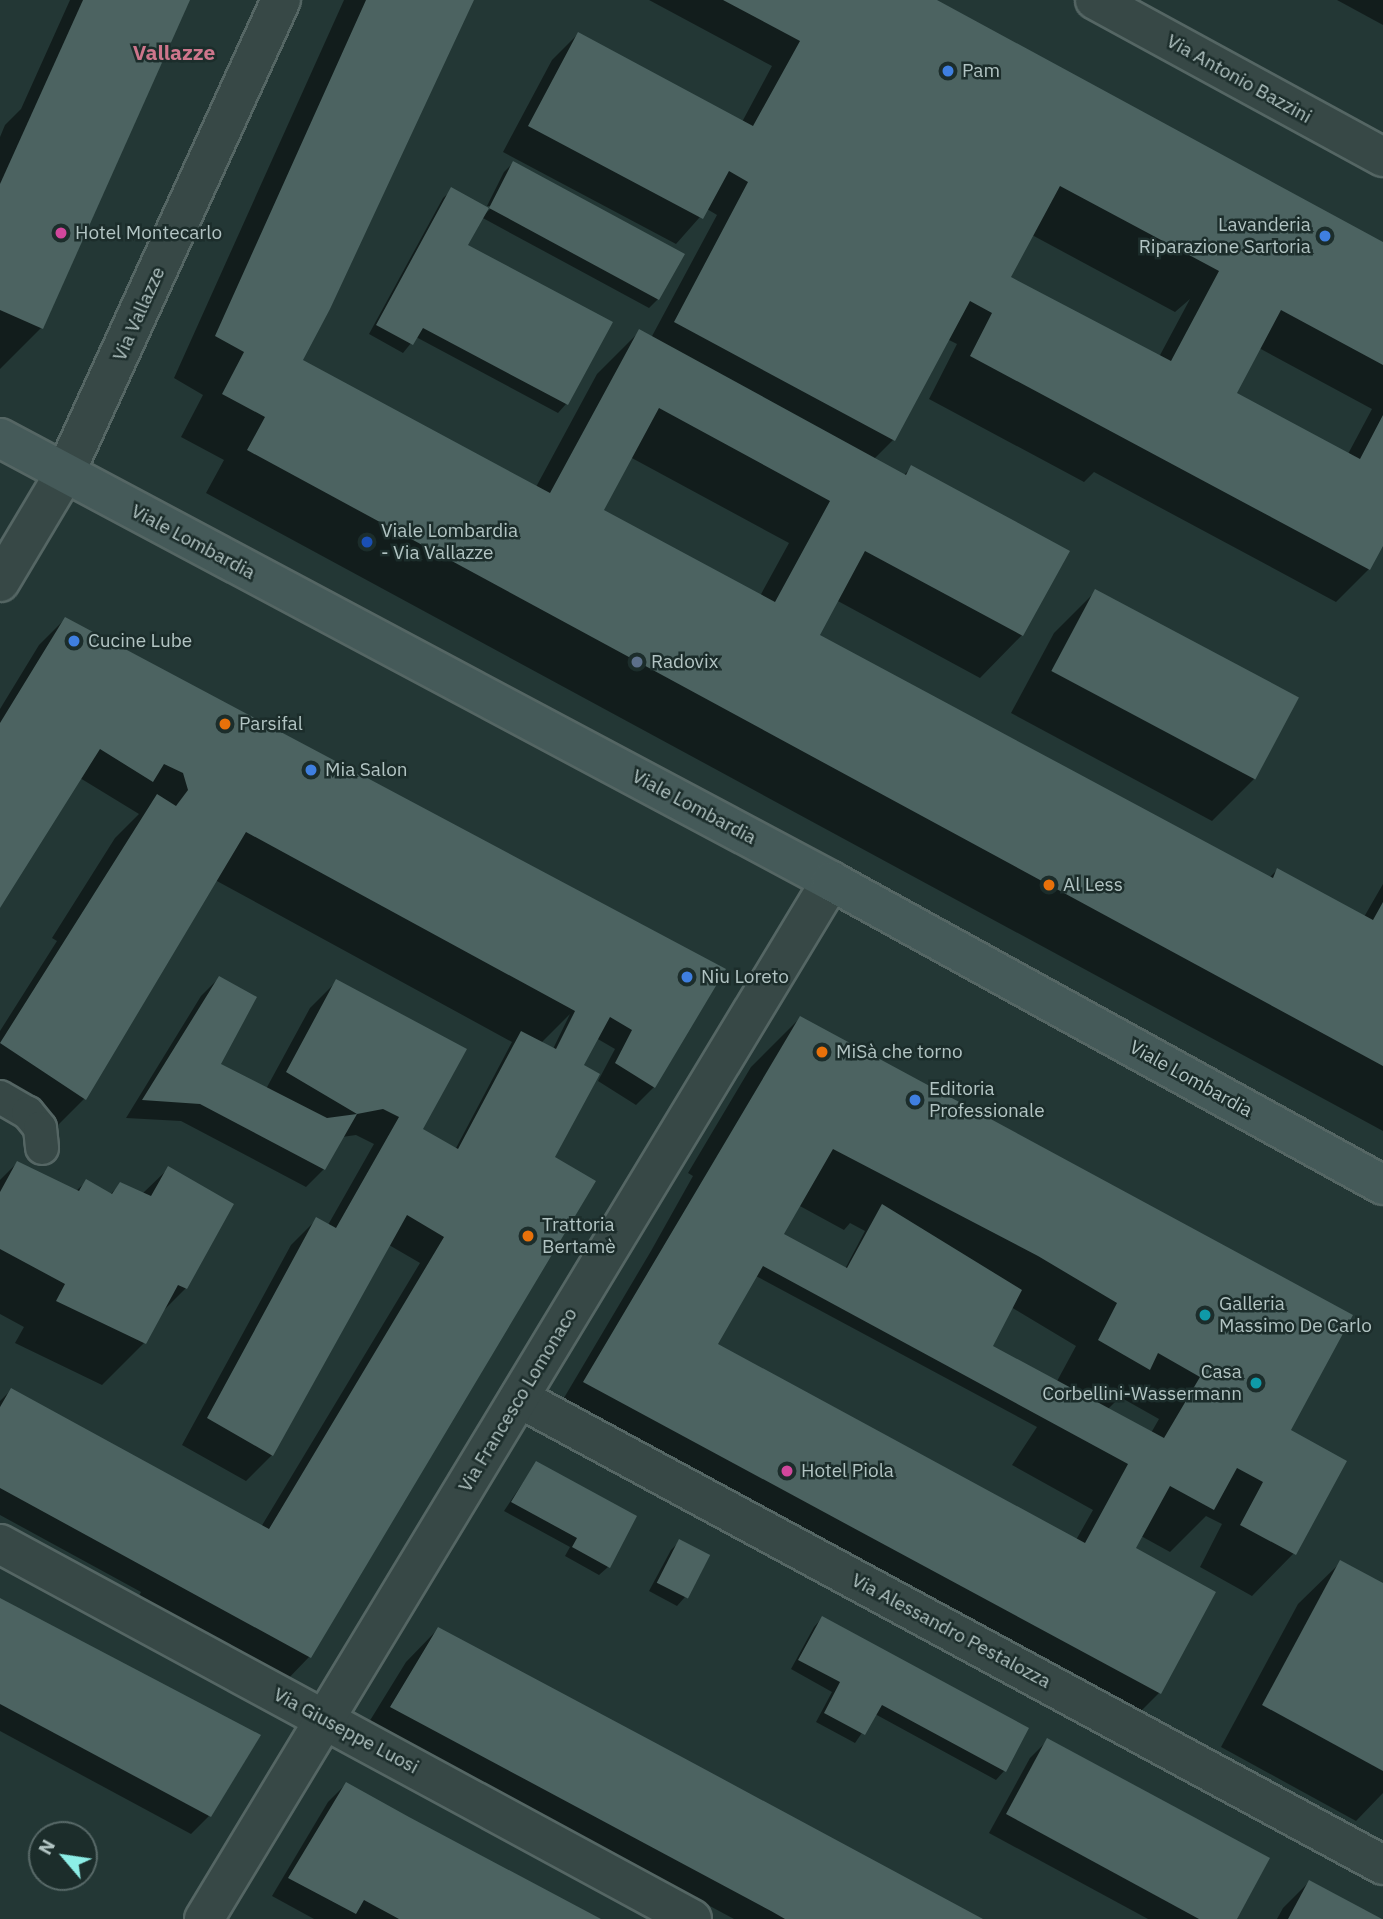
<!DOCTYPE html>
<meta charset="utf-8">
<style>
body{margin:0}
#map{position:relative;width:1383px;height:1919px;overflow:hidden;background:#233735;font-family:"IBM Plex Sans",sans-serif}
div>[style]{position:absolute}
.shadow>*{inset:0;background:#0007}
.building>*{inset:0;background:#4c6361;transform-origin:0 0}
.roads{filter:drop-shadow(2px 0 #556664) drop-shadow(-2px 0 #556664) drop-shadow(0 2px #556664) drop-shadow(0 -2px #556664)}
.lane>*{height:32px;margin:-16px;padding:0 16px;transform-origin:16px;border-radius:16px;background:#374846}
.street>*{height:38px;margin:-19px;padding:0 19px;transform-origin:19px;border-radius:19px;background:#374846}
.secondary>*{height:38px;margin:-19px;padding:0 19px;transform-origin:19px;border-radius:19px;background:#455a59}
.dots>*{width:19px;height:19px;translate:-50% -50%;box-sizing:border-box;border:4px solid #1c2d2b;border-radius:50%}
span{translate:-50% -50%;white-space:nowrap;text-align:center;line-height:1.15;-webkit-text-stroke:5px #1c2d2b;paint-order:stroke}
.poi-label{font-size:19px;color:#b2c4c3}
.left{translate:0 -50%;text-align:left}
.right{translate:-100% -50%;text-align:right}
.street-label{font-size:19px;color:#b2c4c3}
.neighbourhood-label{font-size:21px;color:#ce768c;font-weight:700}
.north{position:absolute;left:28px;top:1821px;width:70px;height:70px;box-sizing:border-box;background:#1c2d2b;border:2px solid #586968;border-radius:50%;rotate:299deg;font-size:19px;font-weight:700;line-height:28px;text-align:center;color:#b2c4c3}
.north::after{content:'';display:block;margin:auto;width:24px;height:32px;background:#8deee7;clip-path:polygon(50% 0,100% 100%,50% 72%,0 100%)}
</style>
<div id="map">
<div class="shadow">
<i style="clip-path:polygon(70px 0,188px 0,41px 328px,0 369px,0 137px,5px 125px,21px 109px)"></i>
<i style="clip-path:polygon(evenodd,344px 0,472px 0,301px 360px,536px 487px,597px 374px,640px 331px,651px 338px,717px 215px,707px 209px,676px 244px,503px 152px,552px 60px,578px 34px,742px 122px,772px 66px,649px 0,932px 0,1383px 244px,1383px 543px,1369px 569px,1336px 602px,1094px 472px,1084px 482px,929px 399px,957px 344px,947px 339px,893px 440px,874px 459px,904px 475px,912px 467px,1022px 635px,980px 678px,836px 600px,817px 635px,1269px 878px,1277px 870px,1364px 917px,1383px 884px,1383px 1131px,206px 493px,224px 460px,181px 437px,203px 395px,174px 378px,344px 0,1032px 235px,1175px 312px,1190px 299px,1159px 357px,1009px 278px,1032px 235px,344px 0,1259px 348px,1372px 409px,1348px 454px,1235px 394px,1259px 348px,344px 0,630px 457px,789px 543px,760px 596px,601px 511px,630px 457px)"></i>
<i style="clip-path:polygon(1337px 0,1383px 0,1383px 25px)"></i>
<i style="clip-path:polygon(evenodd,513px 163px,683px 254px,658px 299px,649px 308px,481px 217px,466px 246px,610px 323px,566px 404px,558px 413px,416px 337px,403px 353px,369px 334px,443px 198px,452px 190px,486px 208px,504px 172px,513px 163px,487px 206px,493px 206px,484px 215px,483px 215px,487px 206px)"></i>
<i style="clip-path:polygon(1096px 591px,1297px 699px,1254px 779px,1212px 821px,1011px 713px,1054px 633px)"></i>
<i style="clip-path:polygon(evenodd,65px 619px,624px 919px,654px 1087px,636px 1105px,598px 1081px,615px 1049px,596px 1038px,583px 1064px,553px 1158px,310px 1656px,284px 1683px,136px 1602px,141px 1592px,0 1515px,0 1401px,11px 1390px,261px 1527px,420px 1263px,389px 1245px,272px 1455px,246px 1481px,182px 1445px,291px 1245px,317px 1219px,328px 1225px,374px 1144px,356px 1135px,342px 1137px,324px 1169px,306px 1187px,181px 1121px,126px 1118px,201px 996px,219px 978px,218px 1065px,266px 1089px,310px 1008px,336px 982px,421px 1130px,455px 1150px,512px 1042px,215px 880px,84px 1099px,58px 1125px,0 1086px,0 1031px,57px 941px,52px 938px,115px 838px,139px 814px,80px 778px,0 906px,0 709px,39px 645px,65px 619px,570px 1014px,553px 1049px,541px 1043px,570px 1014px)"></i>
<i style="clip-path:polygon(evenodd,800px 1018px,1288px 1431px,1294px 1553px,1252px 1596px,1200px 1567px,1222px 1524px,1206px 1516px,1170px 1552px,1141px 1536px,1130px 1556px,1214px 1593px,1159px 1693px,1141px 1711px,1061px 1668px,1053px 1676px,888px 1587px,893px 1577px,859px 1558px,851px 1566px,558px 1408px,651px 1251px,693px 1176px,688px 1173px,751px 1067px,800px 1018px,798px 1205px,844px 1230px,850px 1223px,865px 1231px,845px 1269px,776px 1242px,798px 1205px,800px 1018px,756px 1276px,1037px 1427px,1012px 1465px,1093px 1510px,1076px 1540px,716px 1345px,756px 1276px,800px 1018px,1011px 1307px,1076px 1346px,1056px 1383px,990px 1347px,1011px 1307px,800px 1018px,1120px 1397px,1159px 1419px,1151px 1433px,1107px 1410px,1120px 1397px)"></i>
<i style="clip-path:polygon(17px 1163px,76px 1191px,87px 1181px,110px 1195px,120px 1184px,142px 1194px,169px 1168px,186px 1288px,160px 1314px,144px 1343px,102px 1385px,15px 1343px,24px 1327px,0 1314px,0 1180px)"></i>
<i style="clip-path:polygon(536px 1463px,608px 1567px,599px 1575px,565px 1556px,570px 1547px,504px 1511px)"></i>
<i style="clip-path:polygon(680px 1541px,708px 1556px,685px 1597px,677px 1606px,649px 1591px,671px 1550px)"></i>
<i style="clip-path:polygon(1341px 1562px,1383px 1585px,1383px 1793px,1356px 1821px,1221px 1747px,1298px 1604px)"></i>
<i style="clip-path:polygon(0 1600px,209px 1816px,191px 1834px,0 1731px)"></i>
<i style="clip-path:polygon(822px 1618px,1027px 1729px,1004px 1771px,996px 1780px,875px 1714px,855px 1743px,816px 1722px,832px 1692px,791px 1669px,814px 1627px)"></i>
<i style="clip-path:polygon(438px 1629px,979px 1919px,734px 1919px,445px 1764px,358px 1740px,406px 1662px)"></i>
<i style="clip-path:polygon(1048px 1740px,1236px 1919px,1148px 1919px,989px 1833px,1030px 1758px)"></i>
<i style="clip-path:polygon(346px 1784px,597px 1919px,314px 1919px,272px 1896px,328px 1802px)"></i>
<i style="clip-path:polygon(1309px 1882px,1378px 1919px,1277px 1919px,1283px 1908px)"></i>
</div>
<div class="building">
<i style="clip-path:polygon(83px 0,190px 0,43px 329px,0 310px,0 184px)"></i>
<i style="clip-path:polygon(evenodd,366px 0,474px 0,330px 309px,303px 360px,550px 493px,639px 329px,906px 475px,911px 465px,1070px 551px,1023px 636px,865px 551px,820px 635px,1273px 878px,1277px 868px,1373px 920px,1383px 902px,1383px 1066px,247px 450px,265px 417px,222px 394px,244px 352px,215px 336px,366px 0,659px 408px,830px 501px,775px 602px,604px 510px,659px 408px)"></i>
<i style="clip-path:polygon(evenodd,723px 0,937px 0,1383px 242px,1383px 365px,1281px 310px,1237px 393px,1360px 459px,1383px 415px,1383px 546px,1370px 570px,970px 356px,992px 313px,970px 301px,895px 441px,674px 322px,748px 182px,729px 171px,703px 219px,528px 126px,578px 32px,753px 126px,800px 41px,723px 0,1060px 186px,1219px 271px,1171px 361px,1011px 277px,1060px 186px)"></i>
<i style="clip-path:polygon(513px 161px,685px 254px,659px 300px,489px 208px,468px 245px,613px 322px,568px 405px,423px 328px,413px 345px,376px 325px,451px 187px,489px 208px)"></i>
<i style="left:1095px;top:589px;width:231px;height:93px;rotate:28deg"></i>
<i style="clip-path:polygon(65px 617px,726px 969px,655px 1088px,615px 1063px,632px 1030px,610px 1017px,584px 1065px,600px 1074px,555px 1157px,596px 1181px,311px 1658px,0 1488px,0 1407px,11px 1388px,269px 1529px,444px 1237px,407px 1215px,273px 1456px,207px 1418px,316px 1217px,336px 1228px,399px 1117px,383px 1109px,357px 1114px,325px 1170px,200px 1104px,142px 1100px,219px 976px,257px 997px,221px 1064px,327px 1118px,357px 1114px,286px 1072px,336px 979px,467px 1049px,423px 1129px,458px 1149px,521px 1031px,556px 1049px,575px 1011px,246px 832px,86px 1100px,0 1043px,157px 794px,176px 806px,188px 790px,183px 773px,164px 764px,153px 782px,100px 749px,0 908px,0 723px)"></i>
<i style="clip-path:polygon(evenodd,800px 1016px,1353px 1315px,1291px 1430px,1347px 1461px,1296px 1555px,1240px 1525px,1263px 1482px,1237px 1468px,1214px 1510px,1170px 1486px,1136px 1548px,1216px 1592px,1161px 1694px,583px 1382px,800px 1016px,833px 1149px,1038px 1256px,1117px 1303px,1098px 1340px,1150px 1370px,1158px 1353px,1200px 1377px,1164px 1438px,993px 1346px,1022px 1290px,882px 1204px,847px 1268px,784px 1234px,833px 1149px,800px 1016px,763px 1266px,1128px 1464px,1085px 1543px,718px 1344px,763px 1266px)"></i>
<i style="clip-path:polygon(17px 1161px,79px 1191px,86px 1179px,112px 1194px,120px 1182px,151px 1196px,168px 1166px,234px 1204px,187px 1289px,178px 1285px,146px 1344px,56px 1301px,65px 1284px,0 1249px,0 1192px)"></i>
<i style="clip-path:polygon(536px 1461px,637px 1516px,610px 1568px,572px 1547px,577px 1538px,511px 1502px)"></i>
<i style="left:679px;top:1539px;width:35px;height:49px;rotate:27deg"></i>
<i style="clip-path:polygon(1340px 1560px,1383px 1583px,1383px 1771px,1262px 1705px)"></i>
<i style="clip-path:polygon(0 1598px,261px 1735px,211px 1817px,0 1704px)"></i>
<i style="clip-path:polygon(822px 1616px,1029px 1728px,1006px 1772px,882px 1705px,865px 1735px,824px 1713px,840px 1682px,798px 1660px)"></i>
<i style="clip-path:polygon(438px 1627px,682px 1757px,983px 1919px,785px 1919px,771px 1911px,390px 1707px)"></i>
<i style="clip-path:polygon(1047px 1738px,1270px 1858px,1237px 1919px,1199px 1919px,1006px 1814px)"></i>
<i style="clip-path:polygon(346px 1782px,409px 1817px,601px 1919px,399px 1919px,364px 1900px,356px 1914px,288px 1878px)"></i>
<i style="clip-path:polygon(1309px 1880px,1382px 1919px,1288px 1919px)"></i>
</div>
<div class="roads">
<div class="lane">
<i style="left:0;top:1097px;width:32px;rotate:30deg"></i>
<i style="left:28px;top:1113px;width:19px;rotate:51deg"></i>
<i style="left:40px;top:1128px;width:20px;rotate:84deg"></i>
</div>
<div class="street">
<i style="left:1095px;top:0;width:328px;rotate:28.6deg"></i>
<i style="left:0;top:582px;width:127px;rotate:-59.2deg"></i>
<i style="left:65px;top:473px;width:520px;rotate:-65.46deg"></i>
<i style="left:519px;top:1398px;width:982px;rotate:28.39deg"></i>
<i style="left:0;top:1544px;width:787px;rotate:28.45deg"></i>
<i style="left:204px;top:1919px;width:1213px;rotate:-58.87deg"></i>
</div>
<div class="secondary">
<i style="left:0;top:438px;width:942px;rotate:28.06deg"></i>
<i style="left:831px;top:881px;width:630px;rotate:28.84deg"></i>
</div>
</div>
<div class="dots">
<i style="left:948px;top:71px;background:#3f7fe0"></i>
<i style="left:61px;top:233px;background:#d1479c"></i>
<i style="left:1325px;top:236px;background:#3f7fe0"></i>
<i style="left:367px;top:542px;background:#1a4fb4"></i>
<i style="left:74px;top:641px;background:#3f7fe0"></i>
<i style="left:637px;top:662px;background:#5c6f8a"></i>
<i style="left:225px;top:724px;background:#e8710a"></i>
<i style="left:311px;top:770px;background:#3f7fe0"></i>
<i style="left:1049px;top:885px;background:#e8710a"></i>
<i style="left:687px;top:977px;background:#3f7fe0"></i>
<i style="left:822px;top:1052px;background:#e8710a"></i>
<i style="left:915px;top:1100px;background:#3f7fe0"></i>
<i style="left:528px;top:1236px;background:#e8710a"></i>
<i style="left:1205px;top:1315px;background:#0f9aa8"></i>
<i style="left:1256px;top:1383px;background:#0f9aa8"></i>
<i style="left:787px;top:1471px;background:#d1479c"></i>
</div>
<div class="poi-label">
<span class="left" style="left:962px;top:71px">Pam</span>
<span class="right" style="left:1311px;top:236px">Lavanderia<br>Riparazione Sartoria</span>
<span class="left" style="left:75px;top:233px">Hotel Montecarlo</span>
<span class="left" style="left:381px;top:542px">Viale Lombardia<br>- Via Vallazze</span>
<span class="left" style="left:88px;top:641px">Cucine Lube</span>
<span class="left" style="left:651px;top:662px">Radovix</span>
<span class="left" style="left:239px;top:724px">Parsifal</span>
<span class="left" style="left:325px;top:770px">Mia Salon</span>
<span class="left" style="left:1063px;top:885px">Al Less</span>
<span class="left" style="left:701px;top:977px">Niu Loreto</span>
<span class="left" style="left:836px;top:1052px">MiSà che torno</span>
<span class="left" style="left:929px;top:1100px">Editoria<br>Professionale</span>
<span class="left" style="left:542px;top:1236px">Trattoria<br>Bertamè</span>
<span class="left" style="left:1219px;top:1315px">Galleria<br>Massimo De Carlo</span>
<span class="right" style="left:1242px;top:1383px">Casa<br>Corbellini-Wassermann</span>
<span class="left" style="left:801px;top:1471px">Hotel Piola</span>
</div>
<div class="street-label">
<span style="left:1239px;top:79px;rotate:29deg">Via Antonio Bazzini</span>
<span style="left:139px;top:314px;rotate:-66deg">Via Vallazze</span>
<span style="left:193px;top:542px;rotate:28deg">Viale Lombardia</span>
<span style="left:694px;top:807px;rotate:28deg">Viale Lombardia</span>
<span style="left:1191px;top:1079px;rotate:29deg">Viale Lombardia</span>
<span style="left:518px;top:1400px;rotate:-59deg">Via Francesco Lomonaco</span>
<span style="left:951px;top:1631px;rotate:28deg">Via Alessandro Pestalozza</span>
<span style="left:346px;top:1731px;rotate:28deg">Via Giuseppe Luosi</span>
</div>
<div class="neighbourhood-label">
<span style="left:174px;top:52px">Vallazze</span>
</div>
<div class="north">N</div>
</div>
